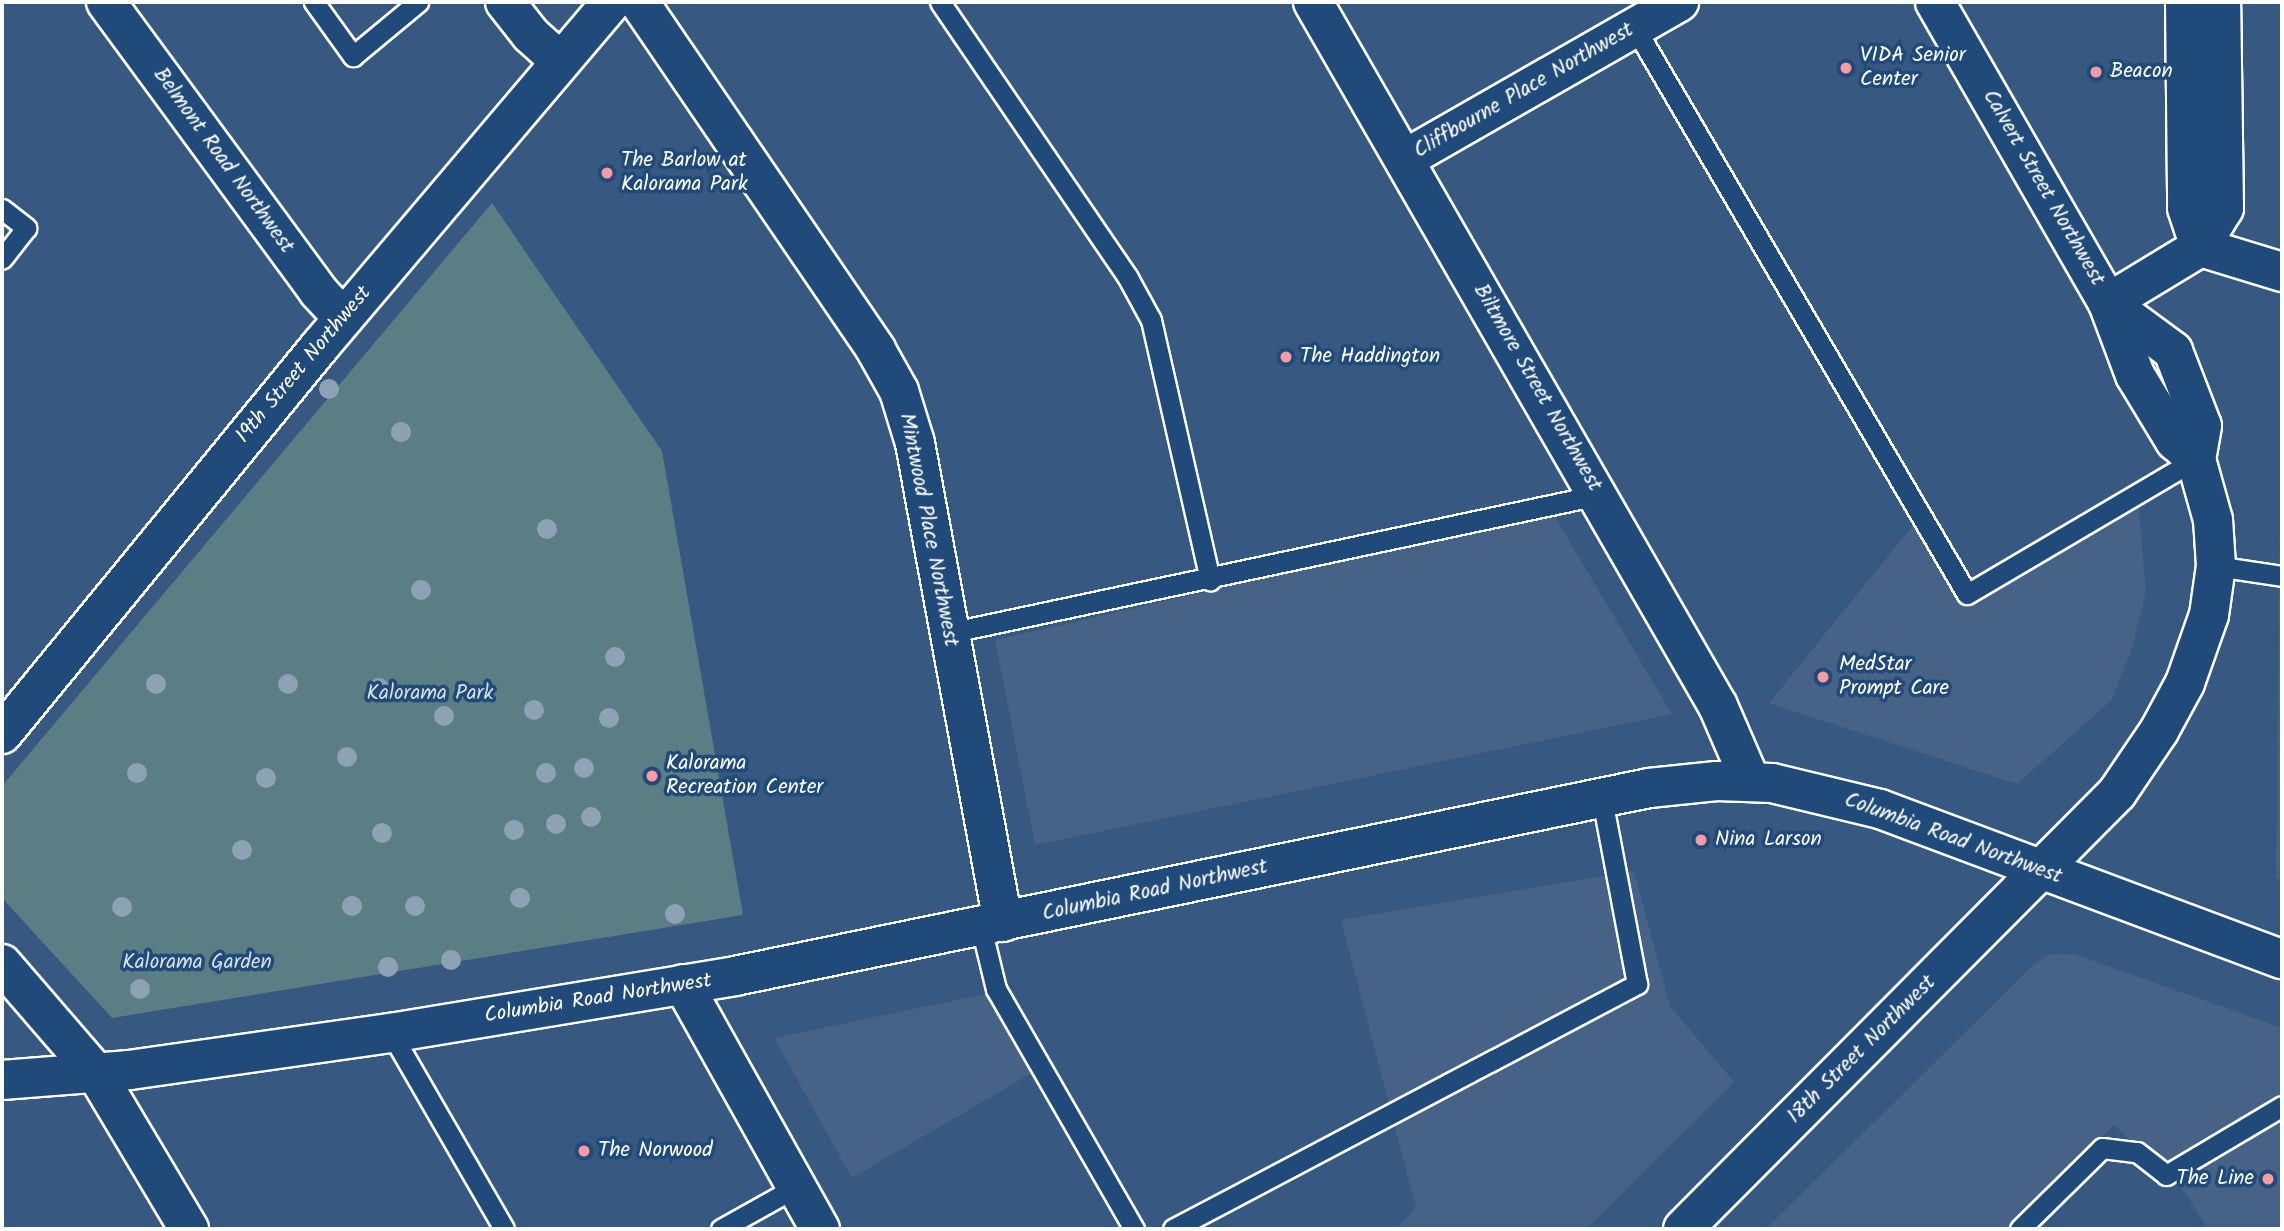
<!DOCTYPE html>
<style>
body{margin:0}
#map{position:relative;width:2284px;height:1231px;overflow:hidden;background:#365881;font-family:Kalam,sans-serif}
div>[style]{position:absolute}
.built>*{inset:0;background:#466286}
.green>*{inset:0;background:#5a7e83}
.roads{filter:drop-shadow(2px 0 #fff) drop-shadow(-2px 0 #fff) drop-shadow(0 2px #fff) drop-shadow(0 -2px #fff)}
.service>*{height:19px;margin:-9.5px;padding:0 9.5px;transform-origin:9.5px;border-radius:9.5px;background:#1f4a7a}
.minor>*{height:38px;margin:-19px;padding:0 19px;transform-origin:19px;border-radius:19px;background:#1f4a7a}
.tertiary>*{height:38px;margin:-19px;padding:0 19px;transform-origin:19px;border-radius:19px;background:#1f4a7a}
.secondary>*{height:38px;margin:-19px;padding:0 19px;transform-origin:19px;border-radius:19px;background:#1f4a7a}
.trees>*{width:20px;height:20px;margin:-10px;border-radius:50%;background:#8ea2b5}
.dots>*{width:19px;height:19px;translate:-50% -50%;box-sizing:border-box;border:4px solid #1f4a7a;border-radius:50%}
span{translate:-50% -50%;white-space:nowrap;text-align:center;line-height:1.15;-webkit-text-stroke:7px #1f4a7a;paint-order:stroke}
.poi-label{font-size:21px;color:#fff}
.left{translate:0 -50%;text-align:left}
.right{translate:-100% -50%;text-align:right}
.street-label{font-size:21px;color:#fff}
.park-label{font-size:21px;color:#d6dfe0}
.frame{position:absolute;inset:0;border:4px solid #fff;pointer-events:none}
</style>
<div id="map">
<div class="built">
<i style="clip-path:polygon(2282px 337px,2282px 880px,2276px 878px)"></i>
<i style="clip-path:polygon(2138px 498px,2146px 592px,2132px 648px,2112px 700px,2017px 784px,1769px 703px,1914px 524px,1962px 604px)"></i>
<i style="clip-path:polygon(1552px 512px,1672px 714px,1035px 845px,995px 640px)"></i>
<i style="clip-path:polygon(1634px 871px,1670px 1006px,1734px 1082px,1586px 1229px,1396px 1229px,1416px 1208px,1341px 920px)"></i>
<i style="clip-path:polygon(2074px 954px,2282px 1028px,2282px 1229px,2208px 1229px,2185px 1193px,2114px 1125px,2008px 1229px,1766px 1229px,2032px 966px,2047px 955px)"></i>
<i style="clip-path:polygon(986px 994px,1032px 1073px,852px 1178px,774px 1038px)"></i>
</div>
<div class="green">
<i style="clip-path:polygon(492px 203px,662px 451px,743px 915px,112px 1018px,2px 898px,2px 786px)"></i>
</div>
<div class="roads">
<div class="service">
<i style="left:314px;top:2px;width:67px;rotate:54.2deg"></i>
<i style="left:353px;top:56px;width:85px;rotate:-39.7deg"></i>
<i style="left:940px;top:2px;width:332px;rotate:55.7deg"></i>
<i style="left:1127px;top:276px;width:50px;rotate:61.4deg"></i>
<i style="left:1151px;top:320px;width:267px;rotate:77.2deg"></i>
<i style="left:1635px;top:28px;width:656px;rotate:59.61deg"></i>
<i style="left:1967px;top:594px;width:266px;rotate:-30.5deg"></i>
<i style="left:2px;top:209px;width:31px;rotate:38deg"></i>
<i style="left:26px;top:228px;width:39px;rotate:128deg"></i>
<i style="left:2216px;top:566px;width:67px;rotate:8.6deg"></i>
<i style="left:948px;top:633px;width:664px;rotate:-11.99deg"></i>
<i style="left:981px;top:927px;width:64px;rotate:76.4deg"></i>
<i style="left:996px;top:989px;width:277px;rotate:60.1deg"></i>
<i style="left:391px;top:1033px;width:226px;rotate:60deg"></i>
<i style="left:721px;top:1229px;width:86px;rotate:-29.2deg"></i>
<i style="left:1173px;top:1229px;width:525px;rotate:-27.83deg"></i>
<i style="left:1637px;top:984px;width:189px;rotate:-100.7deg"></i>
<i style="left:2020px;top:1229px;width:115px;rotate:-44.6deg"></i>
<i style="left:2102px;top:1148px;width:35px;rotate:7deg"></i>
<i style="left:2137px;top:1152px;width:37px;rotate:38deg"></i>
<i style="left:2166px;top:1175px;width:135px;rotate:-30.7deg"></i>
</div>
<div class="minor">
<i style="left:106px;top:2px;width:358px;rotate:53.7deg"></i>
<i style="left:318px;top:291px;width:37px;rotate:47deg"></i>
<i style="left:505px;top:2px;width:42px;rotate:51.8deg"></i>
<i style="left:531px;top:35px;width:38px;rotate:42deg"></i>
<i style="left:639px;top:2px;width:421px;rotate:55.7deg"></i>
<i style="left:876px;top:350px;width:47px;rotate:60.7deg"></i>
<i style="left:899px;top:391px;width:54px;rotate:72.9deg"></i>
<i style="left:915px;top:443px;width:487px;rotate:79.6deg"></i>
<i style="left:1313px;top:2px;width:812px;rotate:60.09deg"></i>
<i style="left:1718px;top:706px;width:81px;rotate:66.6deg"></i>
<i style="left:1405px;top:159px;width:316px;rotate:-29.8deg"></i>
<i style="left:2200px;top:247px;width:86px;rotate:17deg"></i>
<i style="left:2px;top:734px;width:502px;rotate:-50.66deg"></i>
<i style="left:320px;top:346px;width:451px;rotate:-49.7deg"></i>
<i style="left:683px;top:984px;width:281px;rotate:60.8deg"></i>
</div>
<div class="tertiary">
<i style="left:2185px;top:2px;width:206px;rotate:89.4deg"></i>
<i style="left:2187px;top:208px;width:41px;rotate:71.6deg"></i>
<i style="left:2108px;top:303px;width:108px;rotate:-31.3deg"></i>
<i style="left:2200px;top:247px;width:46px;rotate:-58.4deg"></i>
<i style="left:2224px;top:208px;width:206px;rotate:-90.8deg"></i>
<i style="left:2px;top:964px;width:144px;rotate:49.2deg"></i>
<i style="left:96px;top:1073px;width:182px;rotate:59.2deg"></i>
</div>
<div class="secondary">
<i style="left:2108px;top:303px;width:81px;rotate:36.4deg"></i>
<i style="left:2173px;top:351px;width:80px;rotate:68.9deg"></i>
<i style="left:2202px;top:426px;width:34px;rotate:100deg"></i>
<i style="left:2px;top:1080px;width:128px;rotate:-4.5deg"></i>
<i style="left:130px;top:1070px;width:264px;rotate:-8.1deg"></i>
<i style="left:391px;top:1033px;width:349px;rotate:-9.4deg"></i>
<i style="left:735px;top:976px;width:933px;rotate:-11.62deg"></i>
<i style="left:1649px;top:788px;width:68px;rotate:-5.9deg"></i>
<i style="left:1717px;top:781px;width:55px;rotate:2.1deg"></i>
<i style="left:1772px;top:783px;width:111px;rotate:13.5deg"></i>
<i style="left:1880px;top:809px;width:429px;rotate:20.5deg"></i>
<i style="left:1683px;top:1229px;width:615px;rotate:-45.13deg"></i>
<i style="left:2117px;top:793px;width:75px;rotate:-55.9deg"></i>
<i style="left:2159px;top:731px;width:55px;rotate:-61.6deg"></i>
<i style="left:2185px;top:683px;width:72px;rotate:-70.6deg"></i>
<i style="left:2209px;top:615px;width:49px;rotate:-81.9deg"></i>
<i style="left:2216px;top:566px;width:46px;rotate:-93.7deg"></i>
<i style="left:2213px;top:520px;width:63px;rotate:-105.6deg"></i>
<i style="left:2196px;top:459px;width:28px;rotate:-139deg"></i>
<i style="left:2175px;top:441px;width:77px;rotate:-121.2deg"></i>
<i style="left:2135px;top:375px;width:77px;rotate:-110.6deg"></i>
<i style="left:2108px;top:303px;width:347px;rotate:-119.9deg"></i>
</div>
</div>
<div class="trees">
<i style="left:329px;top:389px"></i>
<i style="left:401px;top:432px"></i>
<i style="left:547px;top:529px"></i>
<i style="left:421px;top:590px"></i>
<i style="left:615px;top:657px"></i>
<i style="left:156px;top:684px"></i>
<i style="left:288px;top:684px"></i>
<i style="left:379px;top:688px"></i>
<i style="left:534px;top:710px"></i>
<i style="left:444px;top:716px"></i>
<i style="left:609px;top:718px"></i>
<i style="left:347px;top:757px"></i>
<i style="left:584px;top:768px"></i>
<i style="left:137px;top:773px"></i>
<i style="left:546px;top:773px"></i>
<i style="left:266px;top:778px"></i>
<i style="left:591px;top:817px"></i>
<i style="left:556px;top:824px"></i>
<i style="left:514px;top:830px"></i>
<i style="left:382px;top:833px"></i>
<i style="left:242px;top:850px"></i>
<i style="left:520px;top:898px"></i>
<i style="left:352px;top:906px"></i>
<i style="left:415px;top:906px"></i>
<i style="left:122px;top:907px"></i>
<i style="left:675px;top:914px"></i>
<i style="left:451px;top:960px"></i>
<i style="left:388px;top:967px"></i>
<i style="left:140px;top:989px"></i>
</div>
<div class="dots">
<i style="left:1846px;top:68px;background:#ff9aa2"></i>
<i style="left:2096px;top:72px;background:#ff9aa2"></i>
<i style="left:607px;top:173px;background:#ff9aa2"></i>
<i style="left:1286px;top:357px;background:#ff9aa2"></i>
<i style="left:1823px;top:677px;background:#ff9aa2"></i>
<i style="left:652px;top:776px;background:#ff9aa2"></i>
<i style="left:1701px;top:840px;background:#ff9aa2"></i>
<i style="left:584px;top:1151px;background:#ff9aa2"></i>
<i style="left:2268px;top:1179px;background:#ff9aa2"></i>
</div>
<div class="poi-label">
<span class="left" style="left:1860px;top:68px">VIDA Senior<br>Center</span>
<span class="left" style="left:2110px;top:72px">Beacon</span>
<span class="left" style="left:621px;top:173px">The Barlow at<br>Kalorama Park</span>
<span class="left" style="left:1300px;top:357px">The Haddington</span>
<span class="left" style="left:1839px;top:677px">MedStar<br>Prompt Care</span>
<span class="left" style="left:666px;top:776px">Kalorama<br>Recreation Center</span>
<span class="left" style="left:1715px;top:840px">Nina Larson</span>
<span class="left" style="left:598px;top:1151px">The Norwood</span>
<span class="right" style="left:2254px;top:1179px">The Line</span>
</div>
<div class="street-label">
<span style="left:1524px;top:91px;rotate:-30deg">Cliffbourne Place Northwest</span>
<span style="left:223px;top:161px;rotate:54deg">Belmont Road Northwest</span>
<span style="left:2043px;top:188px;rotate:60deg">Calvert Street Northwest</span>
<span style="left:304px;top:365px;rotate:-50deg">19th Street Northwest</span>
<span style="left:1537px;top:388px;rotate:60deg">Biltmore Street Northwest</span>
<span style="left:928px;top:530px;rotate:79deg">Mintwood Place Northwest</span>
<span style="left:1953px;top:839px;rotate:20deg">Columbia Road Northwest</span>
<span style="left:1155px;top:891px;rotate:-12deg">Columbia Road Northwest</span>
<span style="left:598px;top:999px;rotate:-9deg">Columbia Road Northwest</span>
<span style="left:1862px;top:1050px;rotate:-45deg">18th Street Northwest</span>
</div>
<div class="park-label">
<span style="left:430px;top:694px">Kalorama Park</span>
<span style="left:197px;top:963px">Kalorama Garden</span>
</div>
<div class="frame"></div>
</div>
